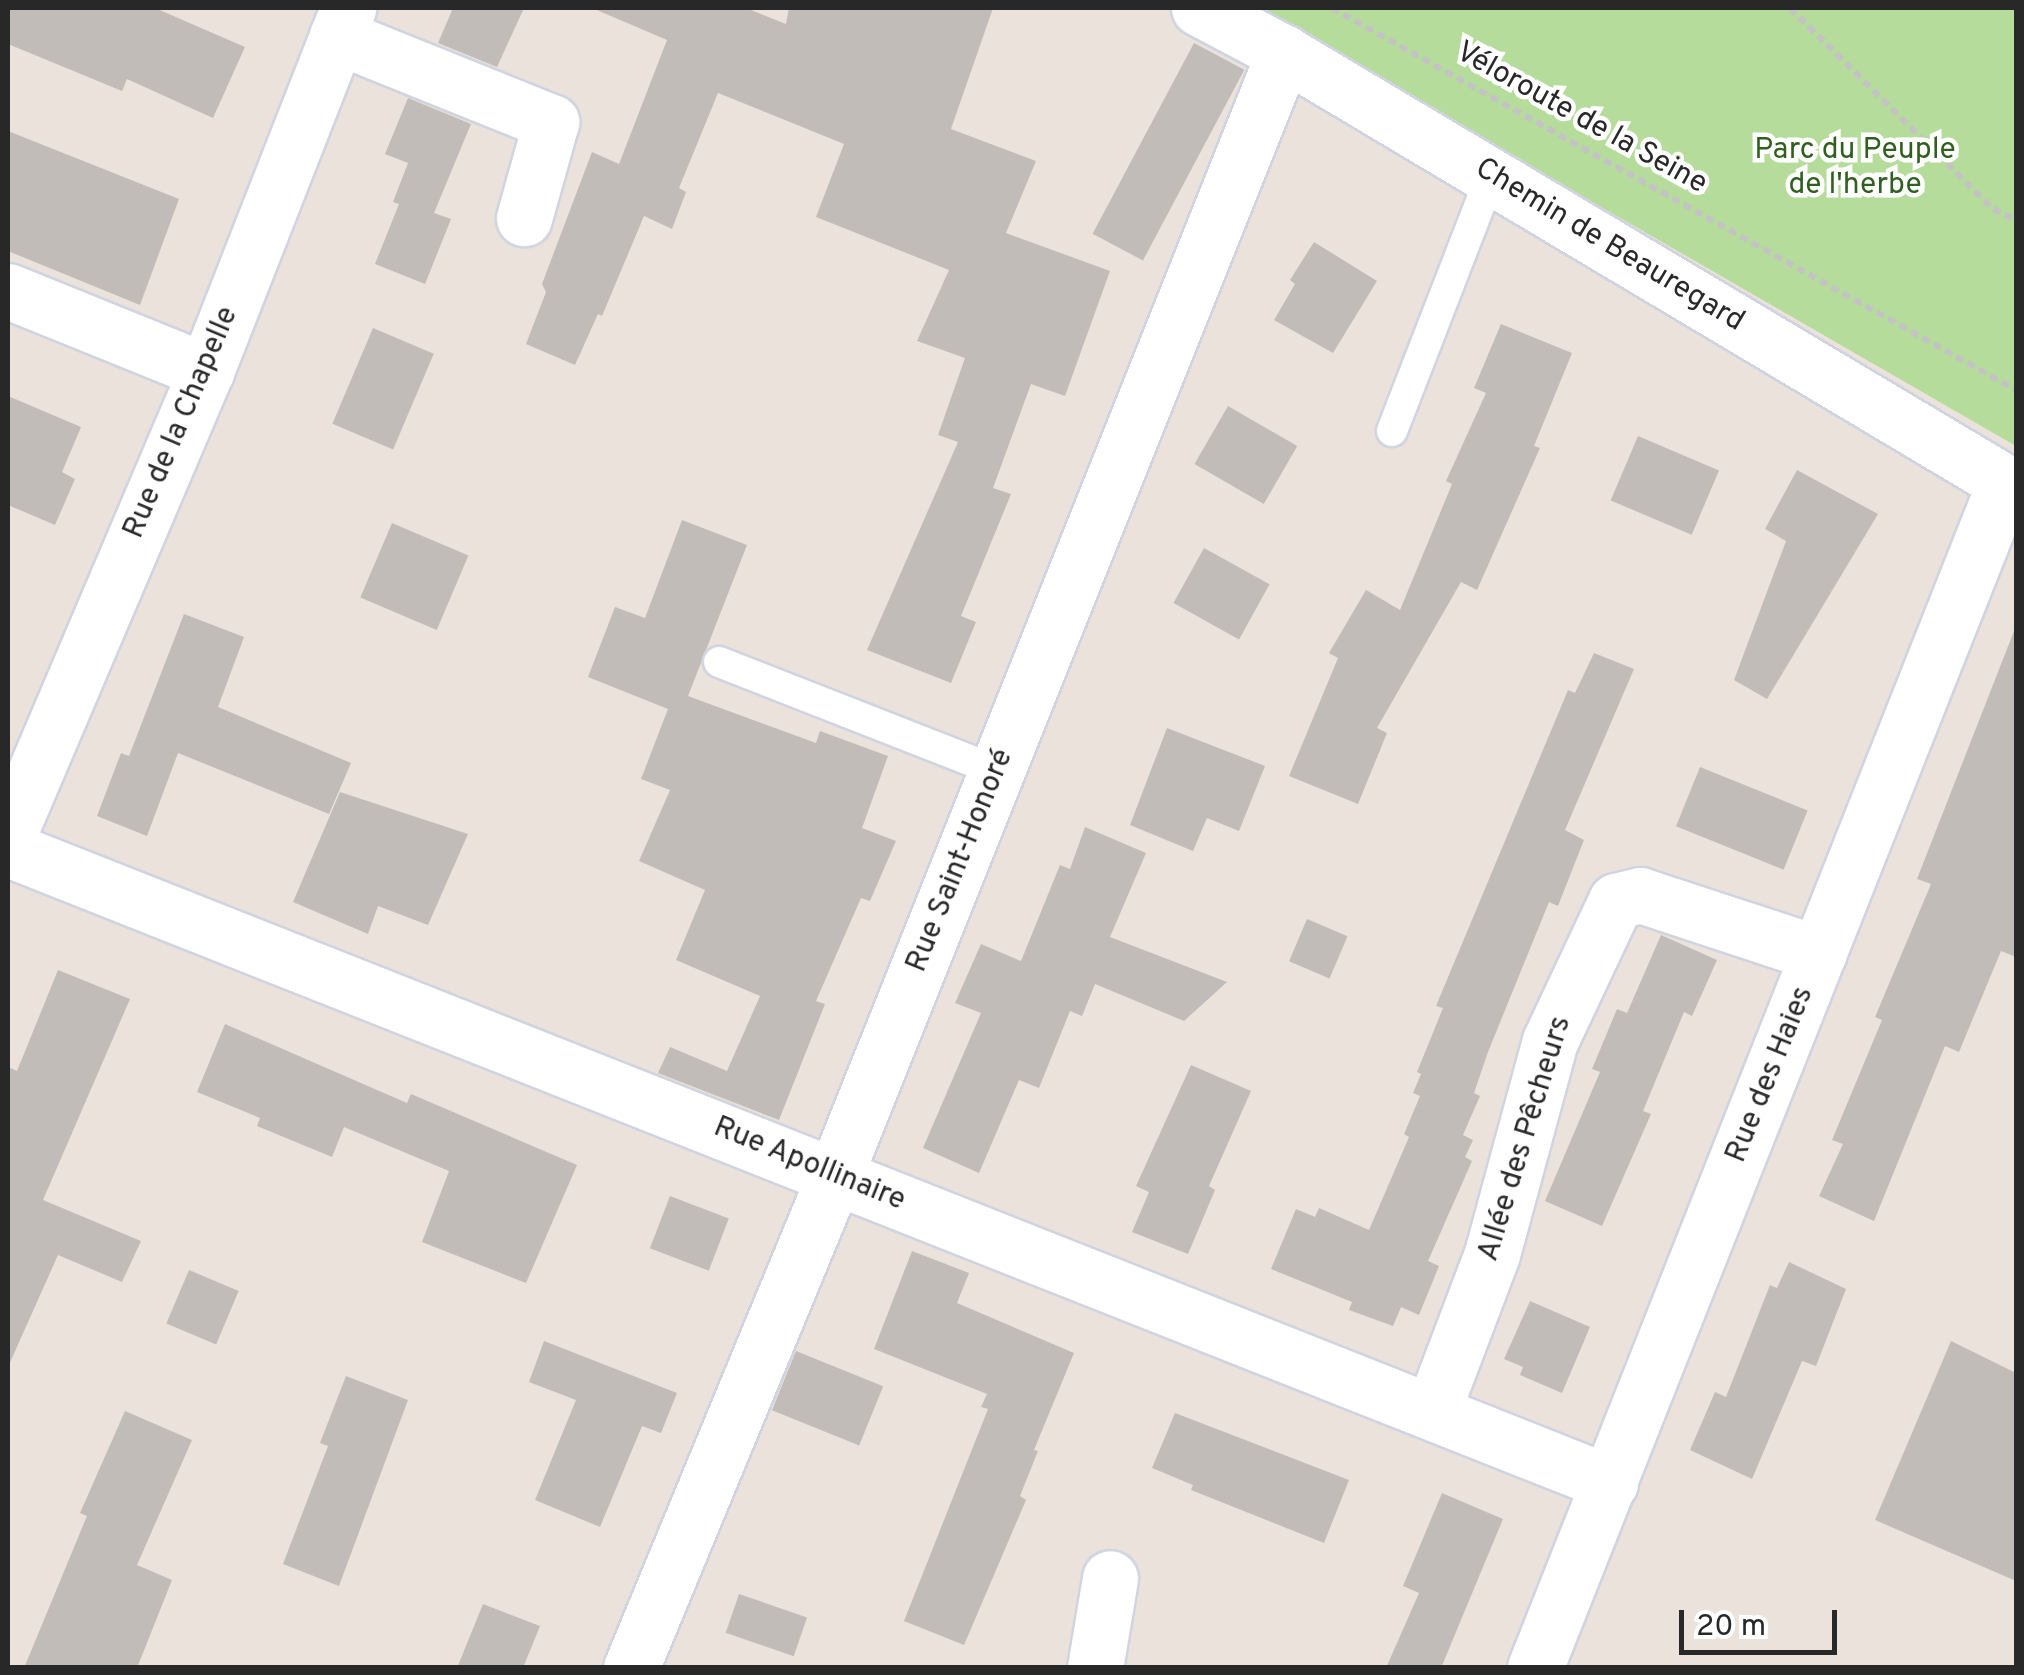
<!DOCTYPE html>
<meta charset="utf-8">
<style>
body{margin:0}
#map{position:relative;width:2024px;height:1675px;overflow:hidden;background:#eae2db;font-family:Overpass,sans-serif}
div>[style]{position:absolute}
.green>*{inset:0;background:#b5dc9b}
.building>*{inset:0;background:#c2bcb8;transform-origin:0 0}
.path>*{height:6px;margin-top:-3px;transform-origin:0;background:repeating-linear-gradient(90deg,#c3c3c3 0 8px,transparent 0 13px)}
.roads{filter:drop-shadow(2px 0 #d0d4e0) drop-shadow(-2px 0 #d0d4e0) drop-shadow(0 2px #d0d4e0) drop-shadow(0 -2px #d0d4e0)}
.lane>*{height:30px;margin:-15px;padding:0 15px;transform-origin:15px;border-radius:15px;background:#fff}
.street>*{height:55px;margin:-27.5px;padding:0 27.5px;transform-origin:27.5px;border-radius:27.5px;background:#fff}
span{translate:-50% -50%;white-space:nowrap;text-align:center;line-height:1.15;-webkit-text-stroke:9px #fff;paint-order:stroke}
.street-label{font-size:30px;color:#282828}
.park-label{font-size:30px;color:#305f1f}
.frame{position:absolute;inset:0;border:10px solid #282828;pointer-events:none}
.scale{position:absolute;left:1679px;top:1610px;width:158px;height:45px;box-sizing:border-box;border:5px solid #282828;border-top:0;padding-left:12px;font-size:30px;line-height:35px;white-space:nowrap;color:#282828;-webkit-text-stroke:8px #fff;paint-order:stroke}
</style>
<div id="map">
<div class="green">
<i style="clip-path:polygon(1256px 8px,2016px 8px,2016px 446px)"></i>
</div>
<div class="building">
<i style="clip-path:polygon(8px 8px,155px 8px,245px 47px,213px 118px,127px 79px,122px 91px,8px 44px)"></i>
<i style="clip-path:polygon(453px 8px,524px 8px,497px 67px,438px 43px)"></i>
<i style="clip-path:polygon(592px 8px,746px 8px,786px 24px,789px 8px,993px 8px,951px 129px,1036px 161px,1006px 233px,1110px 271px,1065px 396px,1031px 384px,993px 488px,1011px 494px,961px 616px,976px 622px,951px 683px,867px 650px,958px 442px,938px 435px,965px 358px,917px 341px,949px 270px,816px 217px,844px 144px,718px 93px,679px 188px,686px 192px,672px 229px,644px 216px,602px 316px,598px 314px,575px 365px,526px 344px,546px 292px,542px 284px,592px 152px,619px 164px,667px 40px)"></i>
<i style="left:1194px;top:43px;width:57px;height:216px;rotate:28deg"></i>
<i style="clip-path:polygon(408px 98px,471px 124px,434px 213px,451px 219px,425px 284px,375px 264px,399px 204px,393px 202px,408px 163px,385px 154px)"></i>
<i style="clip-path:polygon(8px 131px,179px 199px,140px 305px,8px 251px)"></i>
<i style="clip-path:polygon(1314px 242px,1377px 281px,1333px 353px,1274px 320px,1295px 284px,1290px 280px)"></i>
<i style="clip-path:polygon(1501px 324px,1572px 353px,1534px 446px,1540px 448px,1477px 590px,1461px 582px,1377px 728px,1387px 733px,1358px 804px,1289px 776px,1338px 658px,1329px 653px,1366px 590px,1400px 610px,1452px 484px,1446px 481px,1486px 393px,1474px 388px)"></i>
<i style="left:373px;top:328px;width:66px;height:104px;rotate:23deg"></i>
<i style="clip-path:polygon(8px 396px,81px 427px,62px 472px,75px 479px,55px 525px,8px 505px)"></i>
<i style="left:1228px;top:406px;width:80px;height:67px;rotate:30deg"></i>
<i style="left:1638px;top:436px;width:88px;height:70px;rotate:23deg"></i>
<i style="clip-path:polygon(1797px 470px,1878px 514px,1767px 699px,1734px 680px,1786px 541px,1765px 529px)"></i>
<i style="clip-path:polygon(682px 520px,747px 545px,688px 696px,816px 743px,820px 731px,888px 756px,862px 828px,896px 841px,870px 901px,861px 898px,816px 1001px,825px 1004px,779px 1120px,658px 1073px,670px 1047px,727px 1071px,760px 996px,676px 960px,705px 890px,639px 861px,670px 790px,641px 779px,668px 709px,588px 677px,615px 607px,645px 618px)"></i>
<i style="left:392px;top:523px;width:83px;height:81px;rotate:23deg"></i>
<i style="left:1204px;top:548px;width:75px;height:63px;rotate:29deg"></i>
<i style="clip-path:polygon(184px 614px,244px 637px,218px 707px,351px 763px,329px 814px,178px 753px,147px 836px,97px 816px,121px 753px,129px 756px)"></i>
<i style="clip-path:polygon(2014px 631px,2016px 957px,2001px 951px,1959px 1052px,1945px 1046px,1874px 1221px,1819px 1196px,1843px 1144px,1832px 1140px,1882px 1020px,1875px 1017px,1931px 884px,1917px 879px)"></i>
<i style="clip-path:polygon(1594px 653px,1634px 669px,1565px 830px,1584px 840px,1558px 906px,1549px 902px,1488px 1052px,1474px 1093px,1480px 1096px,1463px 1135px,1473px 1140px,1465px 1157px,1472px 1161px,1428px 1261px,1439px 1266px,1419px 1315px,1401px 1307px,1393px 1326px,1349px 1310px,1352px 1302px,1271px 1269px,1296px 1209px,1315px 1217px,1319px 1208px,1369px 1230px,1409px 1137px,1404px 1134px,1420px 1096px,1413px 1093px,1421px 1074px,1417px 1072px,1443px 1008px,1436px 1006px,1568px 690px,1575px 693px)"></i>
<i style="clip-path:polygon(1167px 728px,1265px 766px,1239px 831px,1207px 818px,1193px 851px,1130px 825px)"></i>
<i style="left:1700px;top:767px;width:116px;height:64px;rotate:22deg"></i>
<i style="clip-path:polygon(340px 792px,468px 834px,428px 925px,378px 906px,368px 934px,293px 902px)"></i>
<i style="clip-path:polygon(1085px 827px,1146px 853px,1110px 937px,1227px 982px,1184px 1021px,1095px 984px,1082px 1016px,1070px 1011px,1039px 1088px,1019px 1080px,979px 1173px,923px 1148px,981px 1013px,955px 1003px,981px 944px,1021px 961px,1060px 865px,1070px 869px)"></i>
<i style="left:1307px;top:919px;width:44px;height:46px;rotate:23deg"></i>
<i style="clip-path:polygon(1661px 935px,1717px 960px,1692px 1016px,1684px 1012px,1643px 1111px,1651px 1114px,1602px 1226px,1545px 1201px,1600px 1072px,1592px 1069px,1617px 1009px,1627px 1013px)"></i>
<i style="clip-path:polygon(58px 970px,130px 999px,43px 1200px,141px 1241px,122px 1282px,58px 1255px,8px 1367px,8px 1067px,17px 1071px)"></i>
<i style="clip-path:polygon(225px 1024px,407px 1103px,411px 1094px,577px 1165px,526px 1283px,422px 1242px,449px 1171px,344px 1127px,332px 1157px,257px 1126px,260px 1118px,197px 1092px)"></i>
<i style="clip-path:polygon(1191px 1065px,1251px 1091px,1209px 1186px,1215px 1190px,1188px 1254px,1132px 1232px,1149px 1192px,1136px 1186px)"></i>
<i style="left:670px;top:1196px;width:63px;height:56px;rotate:21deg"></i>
<i style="clip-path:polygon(912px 1251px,969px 1273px,957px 1303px,1074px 1353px,1034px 1450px,1038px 1451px,1020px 1496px,1026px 1500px,964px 1645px,904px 1621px,988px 1409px,981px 1407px,987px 1394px,874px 1349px)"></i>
<i style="clip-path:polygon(1789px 1262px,1846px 1289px,1816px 1366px,1802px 1361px,1752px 1479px,1690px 1450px,1715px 1392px,1726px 1397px,1770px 1285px,1777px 1288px)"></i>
<i style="left:189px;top:1270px;width:54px;height:58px;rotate:23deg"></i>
<i style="clip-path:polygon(1530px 1301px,1590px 1327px,1562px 1393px,1520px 1375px,1523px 1367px,1504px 1359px)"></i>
<i style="clip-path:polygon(544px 1341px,677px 1393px,661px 1433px,642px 1426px,600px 1527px,535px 1500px,576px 1400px,529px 1382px)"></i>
<i style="clip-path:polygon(1951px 1341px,2016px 1373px,2016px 1581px,1875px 1520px)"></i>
<i style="left:796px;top:1351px;width:94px;height:64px;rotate:22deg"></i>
<i style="clip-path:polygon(346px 1376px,408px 1400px,339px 1586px,283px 1564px,328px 1446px,320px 1443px)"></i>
<i style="clip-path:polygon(125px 1411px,192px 1440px,137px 1565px,172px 1580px,137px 1668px,24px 1668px,87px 1516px,80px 1513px)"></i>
<i style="clip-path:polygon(1175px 1413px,1349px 1480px,1324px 1543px,1191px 1490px,1193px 1485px,1152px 1468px)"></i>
<i style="clip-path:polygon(1442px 1493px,1503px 1519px,1441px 1668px,1386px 1668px,1419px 1593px,1403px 1586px)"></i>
<i style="left:739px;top:1594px;width:72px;height:41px;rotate:19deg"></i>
<i style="clip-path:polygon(483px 1604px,540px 1626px,523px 1668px,457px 1668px)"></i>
</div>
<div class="path">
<i style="left:1332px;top:8px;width:783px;rotate:29.18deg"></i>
<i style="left:1790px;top:8px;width:286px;rotate:44.7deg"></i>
<i style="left:1993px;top:209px;width:25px;rotate:26deg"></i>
</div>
<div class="roads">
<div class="lane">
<i style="left:1392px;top:431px;width:274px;rotate:-68.8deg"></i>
<i style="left:719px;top:662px;width:299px;rotate:21.4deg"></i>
</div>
<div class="street">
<i style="left:1199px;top:8px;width:96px;rotate:27.9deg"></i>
<i style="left:1284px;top:53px;width:852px;rotate:30.78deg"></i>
<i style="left:337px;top:36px;width:231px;rotate:21.9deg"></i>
<i style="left:551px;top:122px;width:100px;rotate:105.7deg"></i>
<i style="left:8px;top:291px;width:214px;rotate:22deg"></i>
<i style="left:8px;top:836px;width:505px;rotate:-66.94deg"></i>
<i style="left:206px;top:371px;width:390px;rotate:-68.6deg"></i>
<i style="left:8px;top:849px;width:1723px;rotate:21.59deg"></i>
<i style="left:1432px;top:1412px;width:169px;rotate:-69.2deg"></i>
<i style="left:1492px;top:1254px;width:221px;rotate:-74.8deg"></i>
<i style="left:1550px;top:1041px;width:155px;rotate:-64.8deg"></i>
<i style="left:1616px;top:901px;width:25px;rotate:-14deg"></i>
<i style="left:1640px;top:895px;width:188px;rotate:18.2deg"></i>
<i style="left:631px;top:1668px;width:534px;rotate:-67.52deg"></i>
<i style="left:835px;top:1175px;width:1209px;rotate:-68.19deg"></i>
<i style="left:1095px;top:1668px;width:91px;rotate:-80.5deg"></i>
<i style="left:1535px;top:1668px;width:1276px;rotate:-68.38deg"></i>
</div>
</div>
<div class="street-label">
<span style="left:1581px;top:119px;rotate:29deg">Véloroute de la Seine</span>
<span style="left:1609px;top:246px;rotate:31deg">Chemin de Beauregard</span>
<span style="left:182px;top:423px;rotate:-67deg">Rue de la Chapelle</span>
<span style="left:961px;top:861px;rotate:-68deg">Rue Saint-Honoré</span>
<span style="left:1771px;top:1075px;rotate:-68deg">Rue des Haies</span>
<span style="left:1526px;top:1139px;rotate:-73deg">Allée des Pêcheurs</span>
<span style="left:809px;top:1165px;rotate:22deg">Rue Apollinaire</span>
</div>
<div class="park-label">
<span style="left:1855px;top:168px">Parc du Peuple<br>de l'herbe</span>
</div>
<div class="frame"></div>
<div class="scale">20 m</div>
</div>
